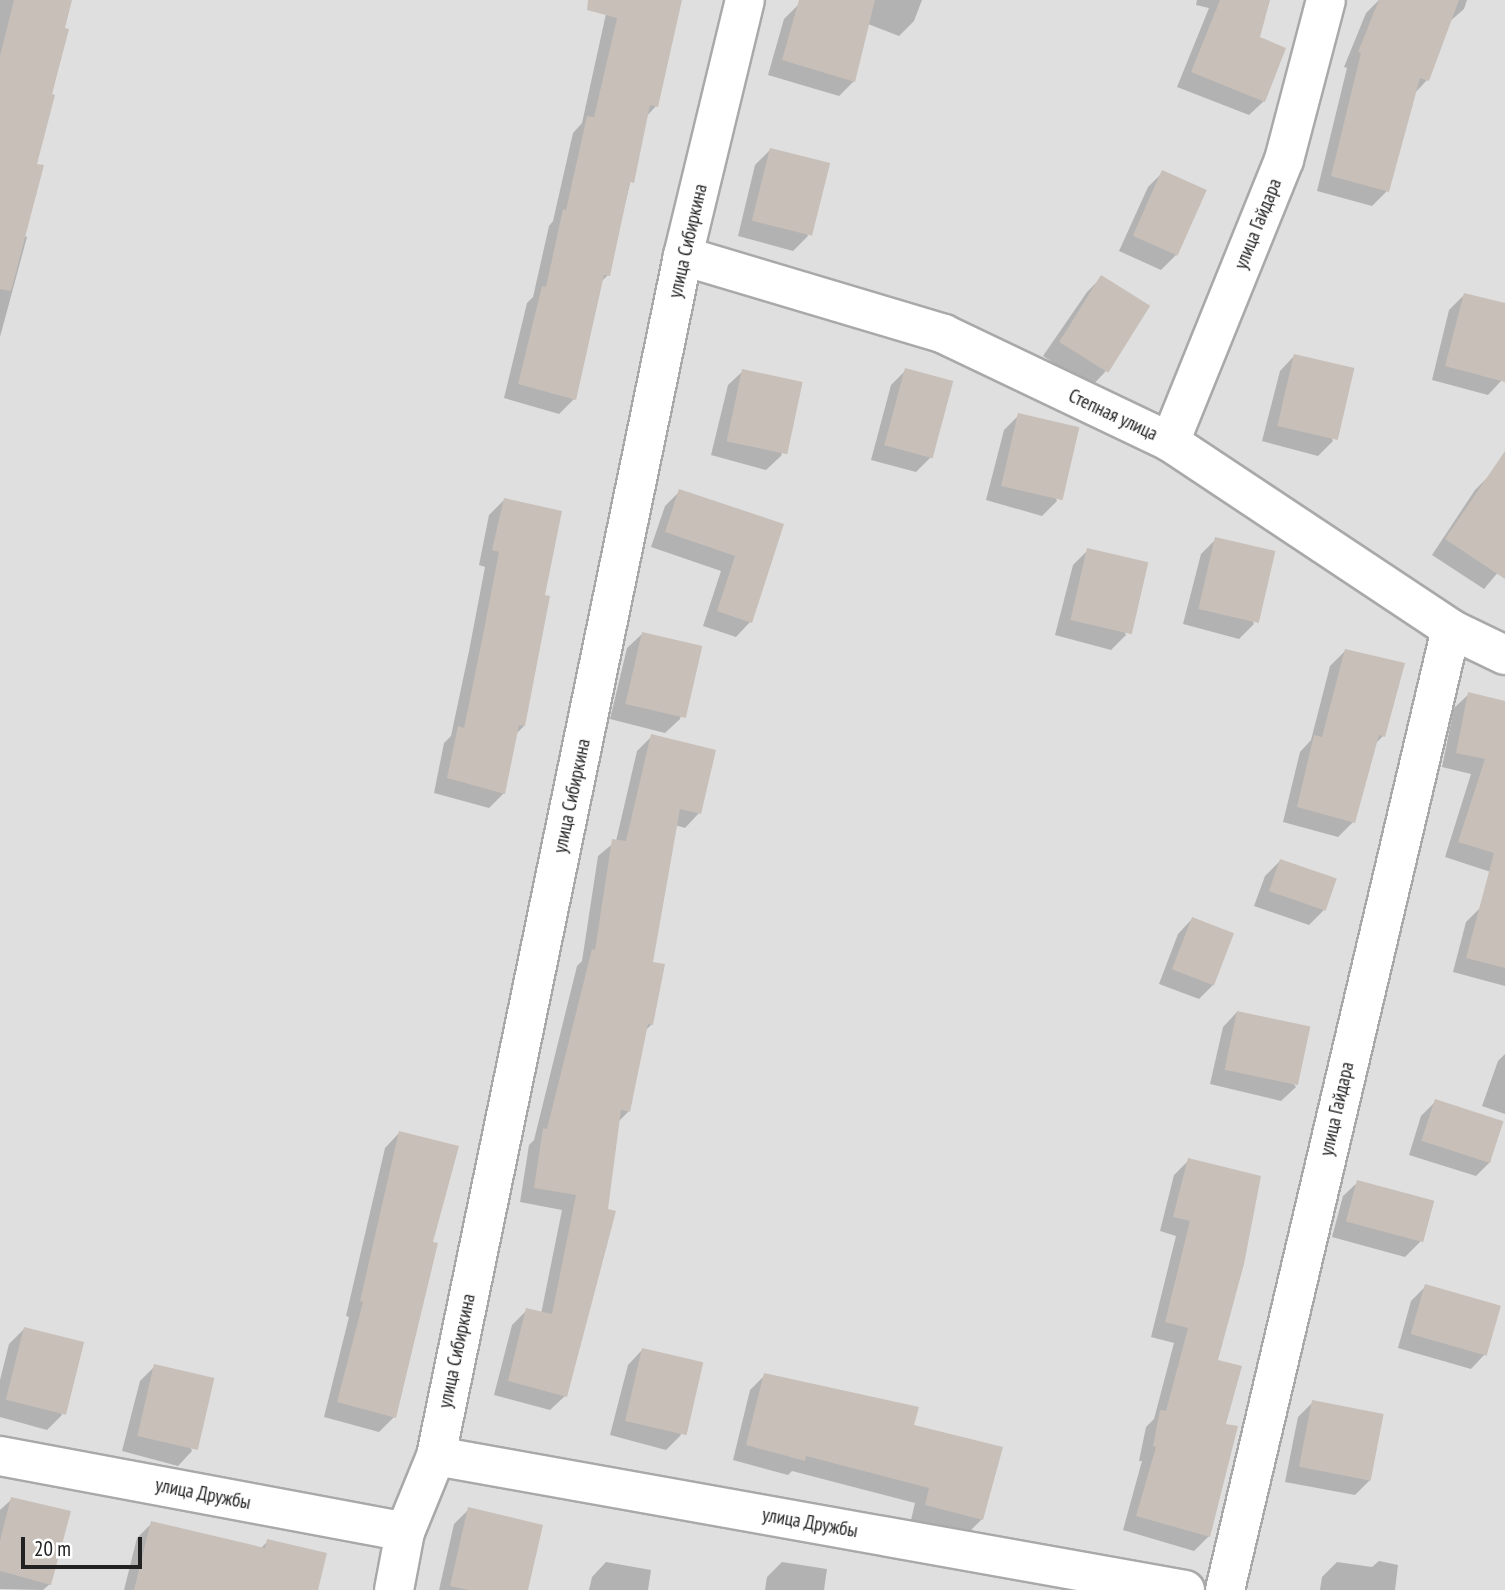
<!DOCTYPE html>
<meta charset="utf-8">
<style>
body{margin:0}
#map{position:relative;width:1505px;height:1590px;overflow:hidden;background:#f2efe9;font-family:"PT Sans Narrow",sans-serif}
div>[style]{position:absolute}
.residential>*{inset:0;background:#e0dfdf;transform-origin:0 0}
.shadow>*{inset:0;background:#0003}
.building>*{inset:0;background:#c7bfb8;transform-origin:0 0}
.roads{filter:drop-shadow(2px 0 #a9a9a9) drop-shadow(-2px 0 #a9a9a9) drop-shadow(0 2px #a9a9a9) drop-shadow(0 -2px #a9a9a9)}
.minor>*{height:38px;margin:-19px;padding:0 19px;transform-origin:19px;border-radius:19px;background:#fff}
span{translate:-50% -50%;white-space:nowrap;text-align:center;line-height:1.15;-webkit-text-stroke:5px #fff;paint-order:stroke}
.street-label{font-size:19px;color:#222}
.scale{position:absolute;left:21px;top:1537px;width:121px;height:32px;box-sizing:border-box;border:4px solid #222;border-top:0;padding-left:9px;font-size:21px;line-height:24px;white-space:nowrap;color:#222;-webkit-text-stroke:5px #fff;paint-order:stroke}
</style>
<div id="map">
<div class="residential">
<i style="left:0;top:0;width:1505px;height:1590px"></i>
</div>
<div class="shadow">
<i style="clip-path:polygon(0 0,70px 0,63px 29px,67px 30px,35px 165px,23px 236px,27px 237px,0 337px)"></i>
<i style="clip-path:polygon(609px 0,681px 0,656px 106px,646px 117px,608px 275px,600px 283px,574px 399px,559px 414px,504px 398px,527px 303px,533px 297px,549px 226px,553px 221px,573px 133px,582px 123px)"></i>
<i style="clip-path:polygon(841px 0,922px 0,914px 21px,899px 36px,868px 24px,854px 81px,839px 96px,768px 75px,784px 19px,799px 4px)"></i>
<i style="clip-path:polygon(1197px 0,1268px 0,1258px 38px,1264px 101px,1249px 115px,1177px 87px,1209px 8px,1196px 5px)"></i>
<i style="clip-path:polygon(1379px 0,1467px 0,1464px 9px,1448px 23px,1427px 80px,1414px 94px,1387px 191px,1372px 206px,1317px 191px,1347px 68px,1344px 67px,1366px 13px)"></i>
<i style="clip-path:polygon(770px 150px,808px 236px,793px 251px,738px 236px,755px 165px)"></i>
<i style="clip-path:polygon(1163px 172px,1176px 255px,1161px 270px,1119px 251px,1148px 187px)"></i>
<i style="clip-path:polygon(1101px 278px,1147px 306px,1105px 372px,1091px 387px,1043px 356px,1087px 292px)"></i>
<i style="clip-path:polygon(1464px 295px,1505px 305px,1505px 371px,1502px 380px,1488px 395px,1432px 380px,1449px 310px)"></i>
<i style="clip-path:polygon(1294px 356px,1333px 441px,1318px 456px,1262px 441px,1280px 371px)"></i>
<i style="clip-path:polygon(906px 370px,931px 457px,916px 472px,871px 460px,891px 385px)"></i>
<i style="clip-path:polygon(743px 371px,801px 384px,781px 456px,766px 470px,711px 455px,728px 385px)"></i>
<i style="clip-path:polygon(1019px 415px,1057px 501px,1042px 516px,986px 500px,1004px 430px)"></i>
<i style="clip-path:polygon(1490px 475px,1505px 485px,1505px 564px,1484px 589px,1432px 555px,1475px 490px)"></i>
<i style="clip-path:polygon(680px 491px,782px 525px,750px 622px,736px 637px,703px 626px,721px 571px,651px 547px,665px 506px)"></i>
<i style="clip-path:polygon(504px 500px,543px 596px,524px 726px,516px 734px,504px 793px,489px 808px,434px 793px,444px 743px,451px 736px,469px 651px,485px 567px,479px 565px,489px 515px)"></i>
<i style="clip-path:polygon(1216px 539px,1254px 624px,1239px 639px,1183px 624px,1201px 554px)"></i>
<i style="clip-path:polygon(1088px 550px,1126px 635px,1111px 650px,1055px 635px,1073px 565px)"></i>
<i style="clip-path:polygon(642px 634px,700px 647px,680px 719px,665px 733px,610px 719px,627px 648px)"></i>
<i style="clip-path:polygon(1345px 651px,1383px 736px,1374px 745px,1353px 822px,1338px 837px,1283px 822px,1300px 752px,1311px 740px,1330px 666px)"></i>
<i style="clip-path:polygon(1469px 694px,1505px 703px,1503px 876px,1445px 857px,1471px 774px,1442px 767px,1454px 708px)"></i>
<i style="clip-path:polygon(652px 736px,699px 813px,685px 828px,675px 825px,651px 963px,652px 1024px,645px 1031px,628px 1112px,618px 1122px,565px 1396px,550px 1410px,494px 1395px,512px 1325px,527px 1310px,541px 1314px,562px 1210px,520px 1202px,529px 1145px,534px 1140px,577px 966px,582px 961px,598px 856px,616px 841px,637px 751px)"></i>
<i style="clip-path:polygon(1280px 861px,1324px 910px,1309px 925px,1254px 906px,1265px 876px)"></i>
<i style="clip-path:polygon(1481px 907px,1505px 913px,1505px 986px,1453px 972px,1466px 922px)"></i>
<i style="clip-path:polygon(1192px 919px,1214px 984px,1199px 999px,1159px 984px,1178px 934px)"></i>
<i style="clip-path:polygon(1237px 1012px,1296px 1087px,1281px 1101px,1210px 1084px,1223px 1027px)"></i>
<i style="clip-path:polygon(1505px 1054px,1505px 1114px,1482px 1106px,1498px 1061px)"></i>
<i style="clip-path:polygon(1436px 1101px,1491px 1161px,1476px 1176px,1409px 1155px,1421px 1116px)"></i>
<i style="clip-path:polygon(399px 1133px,394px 1417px,379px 1432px,324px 1417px,349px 1317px,346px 1316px,385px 1148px)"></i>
<i style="clip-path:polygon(1189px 1160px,1224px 1425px,1209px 1536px,1194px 1551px,1123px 1530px,1142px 1461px,1139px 1461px,1146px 1427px,1154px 1419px,1174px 1343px,1151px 1337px,1176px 1236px,1160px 1231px,1174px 1175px)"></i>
<i style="clip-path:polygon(1358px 1182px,1431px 1202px,1420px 1242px,1405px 1257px,1332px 1237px,1343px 1196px)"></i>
<i style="clip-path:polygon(1426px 1286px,1485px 1354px,1471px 1369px,1398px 1348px,1411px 1301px)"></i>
<i style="clip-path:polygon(24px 1329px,62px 1415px,47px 1430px,0 1417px,0 1380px,9px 1344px)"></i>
<i style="clip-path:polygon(642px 1350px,681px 1435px,666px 1450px,610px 1435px,628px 1365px)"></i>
<i style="clip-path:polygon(155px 1366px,192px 1451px,178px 1466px,122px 1451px,140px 1381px)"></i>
<i style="clip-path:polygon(765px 1375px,912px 1427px,982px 1519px,967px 1534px,911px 1520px,915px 1503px,792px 1471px,788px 1475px,733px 1460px,750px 1390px)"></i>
<i style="clip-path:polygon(1313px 1402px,1370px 1480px,1355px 1495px,1285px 1482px,1298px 1417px)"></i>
<i style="clip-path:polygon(12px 1499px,50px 1584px,43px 1590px,0 1589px,0 1510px)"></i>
<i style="clip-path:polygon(469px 1509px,526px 1590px,439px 1590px,454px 1524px)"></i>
<i style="clip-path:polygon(152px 1523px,260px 1549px,268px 1541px,316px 1590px,124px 1590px,137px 1538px)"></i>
<i style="clip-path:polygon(1379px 1561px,1398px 1565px,1395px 1590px,1320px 1590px,1322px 1577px,1337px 1562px,1372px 1567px)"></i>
<i style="clip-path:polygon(606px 1562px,651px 1570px,648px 1590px,589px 1590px,592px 1577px)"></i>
<i style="clip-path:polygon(782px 1562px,827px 1569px,824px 1590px,765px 1590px,767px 1577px)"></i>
</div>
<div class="building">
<i style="clip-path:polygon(14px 0,72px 0,65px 28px,69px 29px,52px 94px,55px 95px,37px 164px,44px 165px,11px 291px,0 289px,0 56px)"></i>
<i style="clip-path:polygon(588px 0,682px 0,658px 107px,650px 105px,634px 183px,630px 182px,610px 276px,604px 275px,576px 400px,518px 384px,542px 286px,546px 287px,563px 209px,566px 210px,587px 116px,594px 117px,617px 18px,587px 10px)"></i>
<i style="clip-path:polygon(799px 0,875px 0,855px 82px,782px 60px)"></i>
<i style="clip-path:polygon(1220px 0,1270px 0,1260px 37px,1286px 48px,1265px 102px,1191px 72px)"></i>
<i style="clip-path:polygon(1379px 0,1459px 0,1429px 81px,1420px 78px,1389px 192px,1331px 176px,1361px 53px,1358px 52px)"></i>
<i style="left:770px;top:148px;width:62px;height:75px;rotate:14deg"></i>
<i style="left:1162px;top:170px;width:49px;height:72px;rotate:24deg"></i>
<i style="left:1101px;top:275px;width:58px;height:79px;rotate:32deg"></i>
<i style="clip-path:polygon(1464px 293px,1505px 303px,1505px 382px,1445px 366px)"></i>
<i style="left:1294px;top:354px;width:62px;height:74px;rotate:13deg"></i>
<i style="left:905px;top:368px;width:50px;height:80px;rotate:15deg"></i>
<i style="left:742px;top:369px;width:62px;height:74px;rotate:12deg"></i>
<i style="left:1018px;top:413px;width:63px;height:75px;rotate:13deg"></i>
<i style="clip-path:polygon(1505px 451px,1505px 579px,1445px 539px)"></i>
<i style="clip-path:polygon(679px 489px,784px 524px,752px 623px,717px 611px,735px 556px,665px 532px)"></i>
<i style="clip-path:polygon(504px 498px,562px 511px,545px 595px,550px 596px,525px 726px,519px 725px,505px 794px,447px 778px,458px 726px,464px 728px,483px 635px,499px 552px,492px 550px)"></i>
<i style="left:1215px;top:537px;width:62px;height:74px;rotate:13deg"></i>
<i style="left:1087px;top:548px;width:63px;height:74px;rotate:13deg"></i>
<i style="left:642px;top:632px;width:62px;height:74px;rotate:13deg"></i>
<i style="clip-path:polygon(1345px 649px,1405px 663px,1385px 737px,1379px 735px,1355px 823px,1297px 807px,1314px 735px,1322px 737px)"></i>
<i style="clip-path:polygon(1468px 692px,1505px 701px,1505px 968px,1466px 958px,1494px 853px,1458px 842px,1485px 759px,1456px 753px)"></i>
<i style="clip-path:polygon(651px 734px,716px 750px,701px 814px,680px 809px,653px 962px,665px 964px,653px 1025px,648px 1024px,630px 1112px,621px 1110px,608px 1209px,616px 1211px,567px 1397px,508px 1381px,526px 1308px,552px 1314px,576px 1195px,534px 1188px,543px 1128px,547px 1129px,592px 949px,595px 950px,612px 839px,626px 841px)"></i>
<i style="left:1280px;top:859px;width:60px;height:34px;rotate:19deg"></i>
<i style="left:1192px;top:917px;width:45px;height:56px;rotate:21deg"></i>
<i style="left:1237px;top:1011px;width:75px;height:60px;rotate:12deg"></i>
<i style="left:1435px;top:1099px;width:72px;height:44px;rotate:18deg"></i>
<i style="clip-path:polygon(399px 1131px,459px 1146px,433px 1242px,438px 1243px,396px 1418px,337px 1402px,363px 1302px,360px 1301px)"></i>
<i style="clip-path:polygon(1188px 1158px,1261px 1176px,1244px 1264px,1218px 1360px,1242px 1366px,1226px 1424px,1238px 1426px,1210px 1537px,1136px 1516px,1156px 1447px,1153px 1446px,1160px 1410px,1166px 1411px,1188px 1328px,1165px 1322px,1190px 1221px,1173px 1217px)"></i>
<i style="left:1357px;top:1180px;width:80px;height:43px;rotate:15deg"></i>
<i style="left:1425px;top:1284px;width:79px;height:52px;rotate:16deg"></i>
<i style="left:24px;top:1327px;width:62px;height:75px;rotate:14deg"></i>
<i style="left:642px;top:1348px;width:63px;height:75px;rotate:13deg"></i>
<i style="left:154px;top:1364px;width:62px;height:74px;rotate:13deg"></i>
<i style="clip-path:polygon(764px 1373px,919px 1407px,914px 1425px,1003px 1447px,983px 1520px,925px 1505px,929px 1488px,806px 1456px,805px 1461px,746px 1445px)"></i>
<i style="left:1312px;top:1400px;width:73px;height:68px;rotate:11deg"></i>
<i style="clip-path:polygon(11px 1497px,71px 1511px,51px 1585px,0 1571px,0 1541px)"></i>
<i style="clip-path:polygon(468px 1507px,543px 1525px,528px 1590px,469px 1590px,450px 1586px)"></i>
<i style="clip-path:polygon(151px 1521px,265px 1548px,267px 1539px,327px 1553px,318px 1590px,134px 1590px)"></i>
</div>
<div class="roads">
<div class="minor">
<i style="left:683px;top:256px;width:272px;rotate:16.6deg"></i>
<i style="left:944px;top:334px;width:250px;rotate:25.5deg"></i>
<i style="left:1170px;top:442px;width:338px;rotate:33.6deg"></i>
<i style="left:1451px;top:629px;width:60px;rotate:25.7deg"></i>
<i style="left:1170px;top:442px;width:304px;rotate:-68deg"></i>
<i style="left:1284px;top:160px;width:165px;rotate:-75.3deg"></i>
<i style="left:0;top:1456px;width:412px;rotate:10.6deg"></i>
<i style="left:436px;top:1456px;width:761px;rotate:10.14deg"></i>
<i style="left:394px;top:1590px;width:59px;rotate:-79.3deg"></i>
<i style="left:405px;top:1532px;width:82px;rotate:-67.8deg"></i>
<i style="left:436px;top:1456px;width:1225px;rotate:-78.37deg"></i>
<i style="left:683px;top:256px;width:263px;rotate:-76.4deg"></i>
<i style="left:1225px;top:1590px;width:987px;rotate:-76.77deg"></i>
</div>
</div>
<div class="street-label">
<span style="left:1258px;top:224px;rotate:-68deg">улица Гайдара</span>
<span style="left:688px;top:241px;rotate:-77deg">улица Сибиркина</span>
<span style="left:1113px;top:415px;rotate:25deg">Степная улица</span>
<span style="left:572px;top:796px;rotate:-78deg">улица Сибиркина</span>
<span style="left:1337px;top:1109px;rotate:-77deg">улица Гайдара</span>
<span style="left:457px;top:1351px;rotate:-78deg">улица Сибиркина</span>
<span style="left:203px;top:1494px;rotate:11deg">улица Дружбы</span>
<span style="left:810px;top:1523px;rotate:10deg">улица Дружбы</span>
</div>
<div class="scale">20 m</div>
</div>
